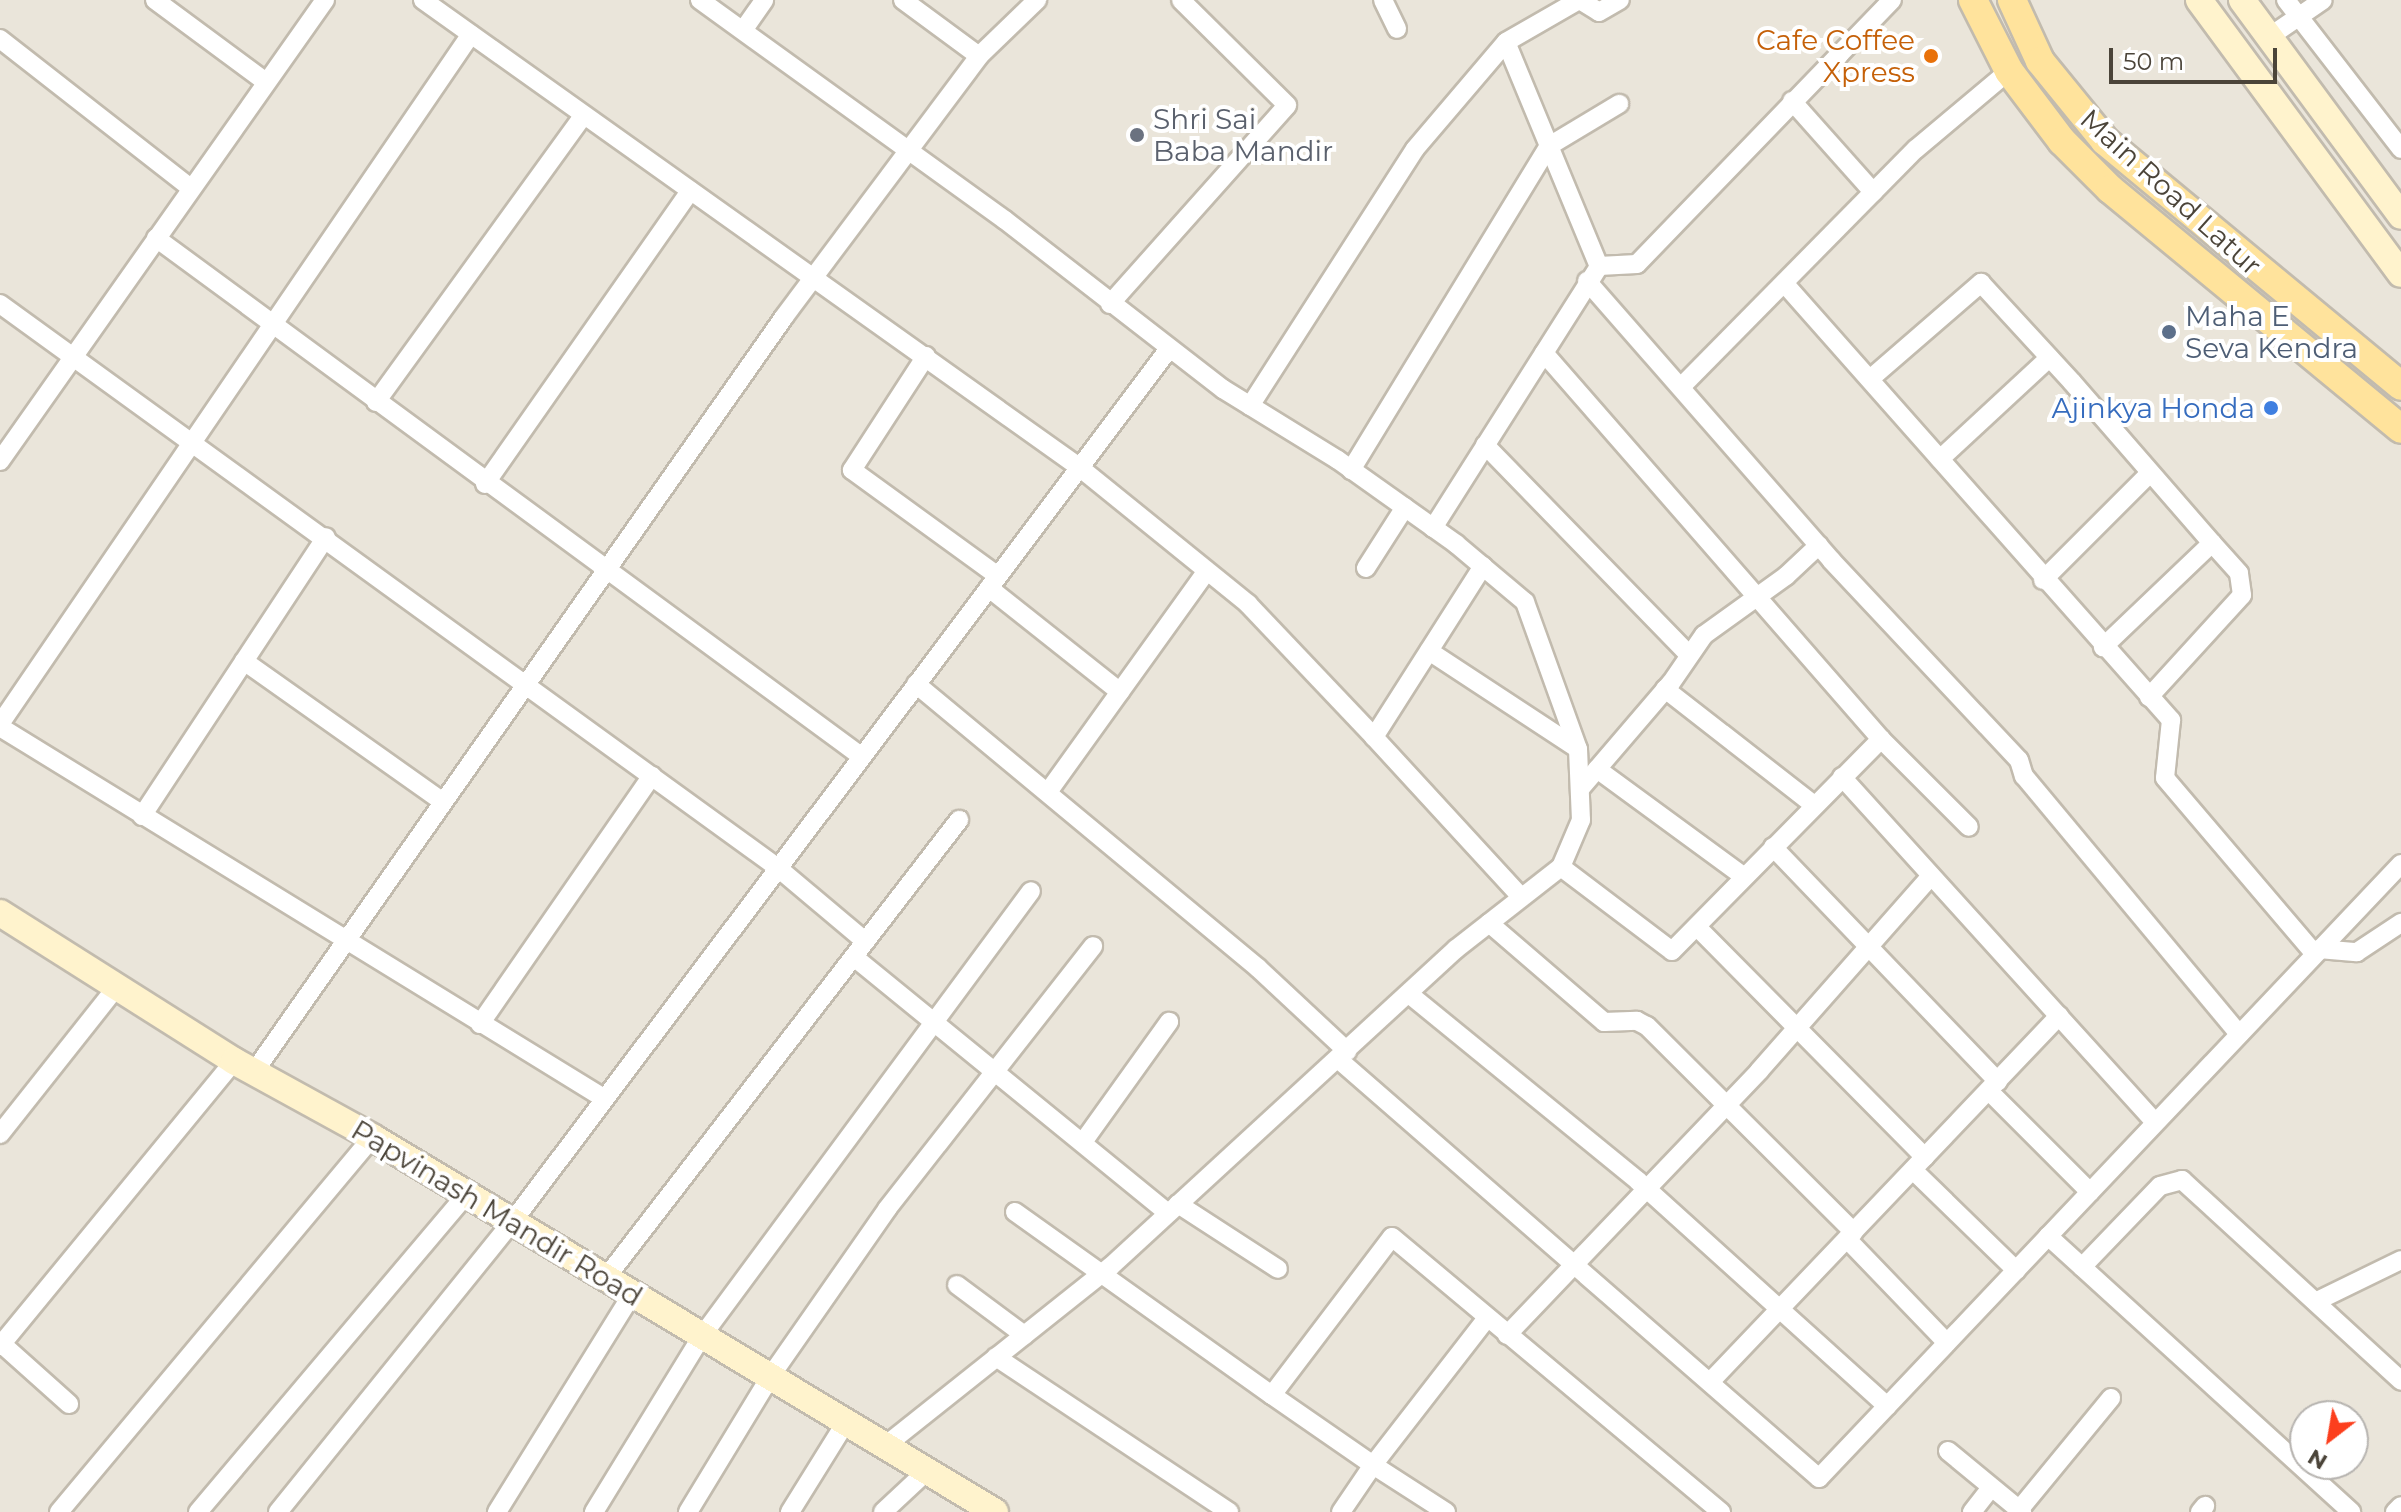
<!DOCTYPE html>
<style>
body{margin:0}
#map{position:relative;width:2401px;height:1512px;overflow:hidden;background:#f6f3ec;font-family:Montserrat,sans-serif}
div>[style]{position:absolute}
.residential>*{inset:0;background:#eae5da}
.roads{filter:drop-shadow(2px 0 #c2bbae) drop-shadow(-2px 0 #c2bbae) drop-shadow(0 2px #c2bbae) drop-shadow(0 -2px #c2bbae)}
.street>*{height:18px;margin:-9px;padding:0 9px;transform-origin:9px;border-radius:9px;background:#fff}
.secondary>*{height:26px;margin:-13px;padding:0 13px;transform-origin:13px;border-radius:13px;background:#fff3cd}
.primary>*{height:28px;margin:-14px;padding:0 14px;transform-origin:14px;border-radius:14px;background:#ffe39c}
.dots>*{width:22px;height:22px;translate:-50% -50%;box-sizing:border-box;border:4px solid #fff;border-radius:50%}
span{translate:-50% -50%;white-space:nowrap;text-align:center;line-height:1.15;-webkit-text-stroke:8px #fff;paint-order:stroke}
.food-label{font-size:28px;color:#c56008}
.right{translate:-100% -50%;text-align:right}
.worship-label{font-size:28px;color:#5b616d}
.left{translate:0 -50%;text-align:left}
.street-label{font-size:28px;color:#4b4439}
.service-label{font-size:28px;color:#4e5e75}
.shop-label{font-size:28px;color:#366cbe}
.north{position:absolute;left:2289px;top:1400px;width:80px;height:80px;box-sizing:border-box;background:#fff;border:2px solid #b7b4b0;border-radius:50%;rotate:211deg;font-size:22px;font-weight:700;line-height:32px;text-align:center;color:#4b4439}
.north::after{content:'';display:block;margin:auto;width:28px;height:36px;background:#fc3f1d;clip-path:polygon(50% 0,100% 100%,50% 72%,0 100%)}
.scale{position:absolute;left:2109px;top:48px;width:168px;height:36px;box-sizing:border-box;border:4px solid #4b4439;border-top:0;padding-left:10px;font-size:24px;line-height:28px;white-space:nowrap;color:#4b4439;-webkit-text-stroke:6px #fff;paint-order:stroke}
</style>
<div id="map">
<div class="residential">
<i style="clip-path:polygon(evenodd,0 0,2401px 0,2401px 1512px,0 1512px,0 0,2305px 1416px,2353px 1416px,2353px 1464px,2305px 1464px,2305px 1416px)"></i>
</div>
<div class="roads">
<div class="street">
<i style="left:155px;top:0;width:138px;rotate:36.5deg"></i>
<i style="left:423px;top:0;width:805px;rotate:35.45deg"></i>
<i style="left:1079px;top:467px;width:218px;rotate:39deg"></i>
<i style="left:1248px;top:604px;width:183px;rotate:46.5deg"></i>
<i style="left:700px;top:0;width:376px;rotate:35.8deg"></i>
<i style="left:1005px;top:220px;width:276px;rotate:37.8deg"></i>
<i style="left:1223px;top:389px;width:135px;rotate:31.7deg"></i>
<i style="left:1338px;top:460px;width:145px;rotate:35.4deg"></i>
<i style="left:1456px;top:544px;width:90px;rotate:40deg"></i>
<i style="left:1525px;top:602px;width:156px;rotate:70.2deg"></i>
<i style="left:1578px;top:749px;width:71px;rotate:87.6deg"></i>
<i style="left:1581px;top:820px;width:51px;rotate:113.1deg"></i>
<i style="left:1561px;top:867px;width:133px;rotate:142deg"></i>
<i style="left:1456px;top:949px;width:470px;rotate:137.4deg"></i>
<i style="left:1110px;top:1267px;width:288px;rotate:141.5deg"></i>
<i style="left:903px;top:0;width:94px;rotate:36.4deg"></i>
<i style="left:1383px;top:0;width:32px;rotate:64deg"></i>
<i style="left:1579px;top:0;width:84px;rotate:150.1deg"></i>
<i style="left:1506px;top:42px;width:243px;rotate:67.5deg"></i>
<i style="left:1580px;top:0;width:22px;rotate:32deg"></i>
<i style="left:1599px;top:12px;width:24px;rotate:-30deg"></i>
<i style="left:2286px;top:0;width:188px;rotate:52.3deg"></i>
<i style="left:744px;top:29px;width:35px;rotate:-55deg"></i>
<i style="left:2269px;top:37px;width:65px;rotate:-34.4deg"></i>
<i style="left:0;top:39px;width:242px;rotate:38deg"></i>
<i style="left:1792px;top:101px;width:122px;rotate:48.3deg"></i>
<i style="left:156px;top:238px;width:875px;rotate:36.31deg"></i>
<i style="left:1587px;top:281px;width:371px;rotate:48.8deg"></i>
<i style="left:1831px;top:560px;width:274px;rotate:46.8deg"></i>
<i style="left:2019px;top:760px;width:17px;rotate:73deg"></i>
<i style="left:2024px;top:776px;width:336px;rotate:50.2deg"></i>
<i style="left:1784px;top:283px;width:584px;rotate:48.47deg"></i>
<i style="left:2171px;top:720px;width:58px;rotate:95.9deg"></i>
<i style="left:2165px;top:778px;width:231px;rotate:49.6deg"></i>
<i style="left:0;top:304px;width:961px;rotate:35.94deg"></i>
<i style="left:778px;top:868px;width:114px;rotate:40deg"></i>
<i style="left:1110px;top:304px;width:266px;rotate:-48.3deg"></i>
<i style="left:1287px;top:105px;width:149px;rotate:-135.3deg"></i>
<i style="left:1544px;top:353px;width:512px;rotate:48.88deg"></i>
<i style="left:1881px;top:739px;width:124px;rotate:45deg"></i>
<i style="left:926px;top:356px;width:136px;rotate:123deg"></i>
<i style="left:852px;top:470px;width:180px;rotate:36deg"></i>
<i style="left:1870px;top:379px;width:147px;rotate:-40.9deg"></i>
<i style="left:1981px;top:283px;width:134px;rotate:47.4deg"></i>
<i style="left:2072px;top:382px;width:213px;rotate:49deg"></i>
<i style="left:2212px;top:543px;width:151px;rotate:136.3deg"></i>
<i style="left:1681px;top:387px;width:334px;rotate:-45.4deg"></i>
<i style="left:1916px;top:149px;width:121px;rotate:-40deg"></i>
<i style="left:376px;top:402px;width:354px;rotate:-54.1deg"></i>
<i style="left:1250px;top:406px;width:305px;rotate:-57.3deg"></i>
<i style="left:1415px;top:149px;width:140px;rotate:-49.6deg"></i>
<i style="left:1485px;top:445px;width:291px;rotate:45.8deg"></i>
<i style="left:1940px;top:459px;width:149px;rotate:-42.8deg"></i>
<i style="left:0;top:461px;width:564px;rotate:-54.82deg"></i>
<i style="left:1351px;top:470px;width:380px;rotate:-58.6deg"></i>
<i style="left:1549px;top:146px;width:82px;rotate:-31deg"></i>
<i style="left:485px;top:484px;width:358px;rotate:-55deg"></i>
<i style="left:1433px;top:528px;width:310px;rotate:-57.6deg"></i>
<i style="left:1599px;top:266px;width:38px;rotate:-3deg"></i>
<i style="left:1637px;top:264px;width:367px;rotate:-46deg"></i>
<i style="left:1483px;top:566px;width:203px;rotate:122.5deg"></i>
<i style="left:1374px;top:737px;width:217px;rotate:47.4deg"></i>
<i style="left:1366px;top:568px;width:72px;rotate:-57.4deg"></i>
<i style="left:2043px;top:580px;width:151px;rotate:-45deg"></i>
<i style="left:989px;top:588px;width:167px;rotate:38.4deg"></i>
<i style="left:1429px;top:651px;width:178px;rotate:33.3deg"></i>
<i style="left:244px;top:661px;width:244px;rotate:35.3deg"></i>
<i style="left:916px;top:684px;width:445px;rotate:39.7deg"></i>
<i style="left:1258px;top:968px;width:122px;rotate:43deg"></i>
<i style="left:1665px;top:689px;width:189px;rotate:37.9deg"></i>
<i style="left:2149px;top:697px;width:138px;rotate:-47.6deg"></i>
<i style="left:2242px;top:595px;width:22px;rotate:-98deg"></i>
<i style="left:2239px;top:573px;width:40px;rotate:-132deg"></i>
<i style="left:0;top:724px;width:835px;rotate:-55.68deg"></i>
<i style="left:0;top:727px;width:707px;rotate:31.58deg"></i>
<i style="left:1597px;top:769px;width:181px;rotate:36.2deg"></i>
<i style="left:1842px;top:777px;width:466px;rotate:47.8deg"></i>
<i style="left:1580px;top:789px;width:140px;rotate:-49.4deg"></i>
<i style="left:1671px;top:683px;width:58px;rotate:-55.5deg"></i>
<i style="left:1704px;top:635px;width:101px;rotate:-35.7deg"></i>
<i style="left:1786px;top:576px;width:45px;rotate:-43.2deg"></i>
<i style="left:1048px;top:792px;width:272px;rotate:-54.3deg"></i>
<i style="left:142px;top:816px;width:334px;rotate:-56.6deg"></i>
<i style="left:1773px;top:847px;width:325px;rotate:46.2deg"></i>
<i style="left:1561px;top:867px;width:139px;rotate:37.1deg"></i>
<i style="left:1672px;top:951px;width:298px;rotate:-45.4deg"></i>
<i style="left:1489px;top:923px;width:152px;rotate:40.7deg"></i>
<i style="left:1604px;top:1022px;width:33px;rotate:-2deg"></i>
<i style="left:1637px;top:1021px;width:11px;rotate:27deg"></i>
<i style="left:1647px;top:1026px;width:292px;rotate:44.9deg"></i>
<i style="left:1699px;top:929px;width:321px;rotate:45.3deg"></i>
<i style="left:2319px;top:949px;width:38px;rotate:5deg"></i>
<i style="left:2357px;top:952px;width:53px;rotate:-33.4deg"></i>
<i style="left:854px;top:957px;width:405px;rotate:39.2deg"></i>
<i style="left:1409px;top:994px;width:296px;rotate:39.2deg"></i>
<i style="left:1638px;top:1181px;width:336px;rotate:42.1deg"></i>
<i style="left:480px;top:1024px;width:302px;rotate:-55.3deg"></i>
<i style="left:1338px;top:1059px;width:638px;rotate:41.06deg"></i>
<i style="left:1819px;top:1478px;width:846px;rotate:-46.53deg"></i>
<i style="left:254px;top:1072px;width:922px;rotate:-54.93deg"></i>
<i style="left:784px;top:317px;width:326px;rotate:-53.2deg"></i>
<i style="left:979px;top:56px;width:81px;rotate:-44deg"></i>
<i style="left:1989px;top:1091px;width:143px;rotate:45deg"></i>
<i style="left:0;top:1134px;width:191px;rotate:-51.6deg"></i>
<i style="left:1083px;top:1142px;width:148px;rotate:-54.4deg"></i>
<i style="left:1913px;top:1170px;width:144px;rotate:44.2deg"></i>
<i style="left:1178px;top:1204px;width:119px;rotate:33deg"></i>
<i style="left:1015px;top:1212px;width:315px;rotate:35.5deg"></i>
<i style="left:2048px;top:1236px;width:410px;rotate:42.3deg"></i>
<i style="left:1847px;top:1239px;width:144px;rotate:46.1deg"></i>
<i style="left:2082px;top:1267px;width:112px;rotate:-46.1deg"></i>
<i style="left:2160px;top:1186px;width:23px;rotate:-15deg"></i>
<i style="left:2182px;top:1180px;width:297px;rotate:42.5deg"></i>
<i style="left:605px;top:1279px;width:580px;rotate:-52.36deg"></i>
<i style="left:957px;top:1285px;width:84px;rotate:36.7deg"></i>
<i style="left:2317px;top:1301px;width:93px;rotate:-26deg"></i>
<i style="left:1507px;top:1335px;width:365px;rotate:-46.3deg"></i>
<i style="left:1759px;top:1071px;width:260px;rotate:-48.6deg"></i>
<i style="left:2px;top:1344px;width:90px;rotate:41.8deg"></i>
<i style="left:0;top:1346px;width:369px;rotate:-50.6deg"></i>
<i style="left:996px;top:1357px;width:280px;rotate:33.6deg"></i>
<i style="left:1710px;top:1382px;width:506px;rotate:-46.36deg"></i>
<i style="left:1948px;top:1451px;width:96px;rotate:39.5deg"></i>
<i style="left:2019px;top:1510px;width:145px;rotate:-50.6deg"></i>
<i style="left:59px;top:1512px;width:488px;rotate:-50.1deg"></i>
<i style="left:198px;top:1512px;width:417px;rotate:-49.8deg"></i>
<i style="left:278px;top:1512px;width:374px;rotate:-51.1deg"></i>
<i style="left:513px;top:1221px;width:1091px;rotate:-53.05deg"></i>
<i style="left:497px;top:1512px;width:256px;rotate:-58.2deg"></i>
<i style="left:594px;top:1512px;width:206px;rotate:-58.5deg"></i>
<i style="left:702px;top:1336px;width:553px;rotate:-53.52deg"></i>
<i style="left:688px;top:1512px;width:158px;rotate:-58.7deg"></i>
<i style="left:770px;top:1377px;width:205px;rotate:-55.1deg"></i>
<i style="left:887px;top:1209px;width:334px;rotate:-51.9deg"></i>
<i style="left:790px;top:1512px;width:106px;rotate:-58.1deg"></i>
<i style="left:883px;top:1512px;width:60px;rotate:-43deg"></i>
<i style="left:1341px;top:1512px;width:57px;rotate:-55.8deg"></i>
<i style="left:1373px;top:1465px;width:123px;rotate:-145.3deg"></i>
<i style="left:1272px;top:1395px;width:198px;rotate:-52.8deg"></i>
<i style="left:1392px;top:1237px;width:429px;rotate:39.9deg"></i>
<i style="left:1446px;top:1512px;width:87px;rotate:-147.2deg"></i>
<i style="left:1373px;top:1465px;width:186px;rotate:-52.2deg"></i>
<i style="left:1972px;top:1512px;width:31px;rotate:-52deg"></i>
<i style="left:2200px;top:1512px;width:8px;rotate:-50deg"></i>
<i style="left:2395px;top:1512px;width:8px;rotate:-45deg"></i>
</div>
<div class="secondary">
<i style="left:2199px;top:0;width:340px;rotate:53.6deg"></i>
<i style="left:2242px;top:0;width:268px;rotate:53.6deg"></i>
<i style="left:0;top:913px;width:277px;rotate:32.3deg"></i>
<i style="left:234px;top:1061px;width:158px;rotate:28.8deg"></i>
<i style="left:372px;top:1137px;width:727px;rotate:31.04deg"></i>
</div>
<div class="primary">
<i style="left:1973px;top:0;width:80px;rotate:63.1deg"></i>
<i style="left:2009px;top:71px;width:88px;rotate:52.9deg"></i>
<i style="left:2062px;top:141px;width:68px;rotate:45deg"></i>
<i style="left:2110px;top:189px;width:377px;rotate:39.5deg"></i>
<i style="left:2012px;top:0;width:67px;rotate:65.3deg"></i>
<i style="left:2040px;top:61px;width:103px;rotate:50.9deg"></i>
<i style="left:2105px;top:141px;width:384px;rotate:39.6deg"></i>
</div>
</div>
<div class="dots">
<i style="left:1931px;top:56px;background:#e8710a"></i>
<i style="left:1137px;top:135px;background:#6b7280"></i>
<i style="left:2169px;top:332px;background:#5c6f8a"></i>
<i style="left:2271px;top:408px;background:#3f7fe0"></i>
</div>
<div class="food-label">
<span class="right" style="left:1915px;top:56px">Cafe Coffee<br>Xpress</span>
</div>
<div class="worship-label">
<span class="left" style="left:1153px;top:135px">Shri Sai<br>Baba Mandir</span>
</div>
<div class="street-label">
<span style="left:2171px;top:192px;rotate:42deg">Main Road Latur</span>
<span style="left:497px;top:1213px;rotate:31deg">Papvinash Mandir Road</span>
</div>
<div class="service-label">
<span class="left" style="left:2185px;top:332px">Maha E<br>Seva Kendra</span>
</div>
<div class="shop-label">
<span class="right" style="left:2255px;top:408px">Ajinkya Honda</span>
</div>
<div class="north">N</div>
<div class="scale">50 m</div>
</div>
